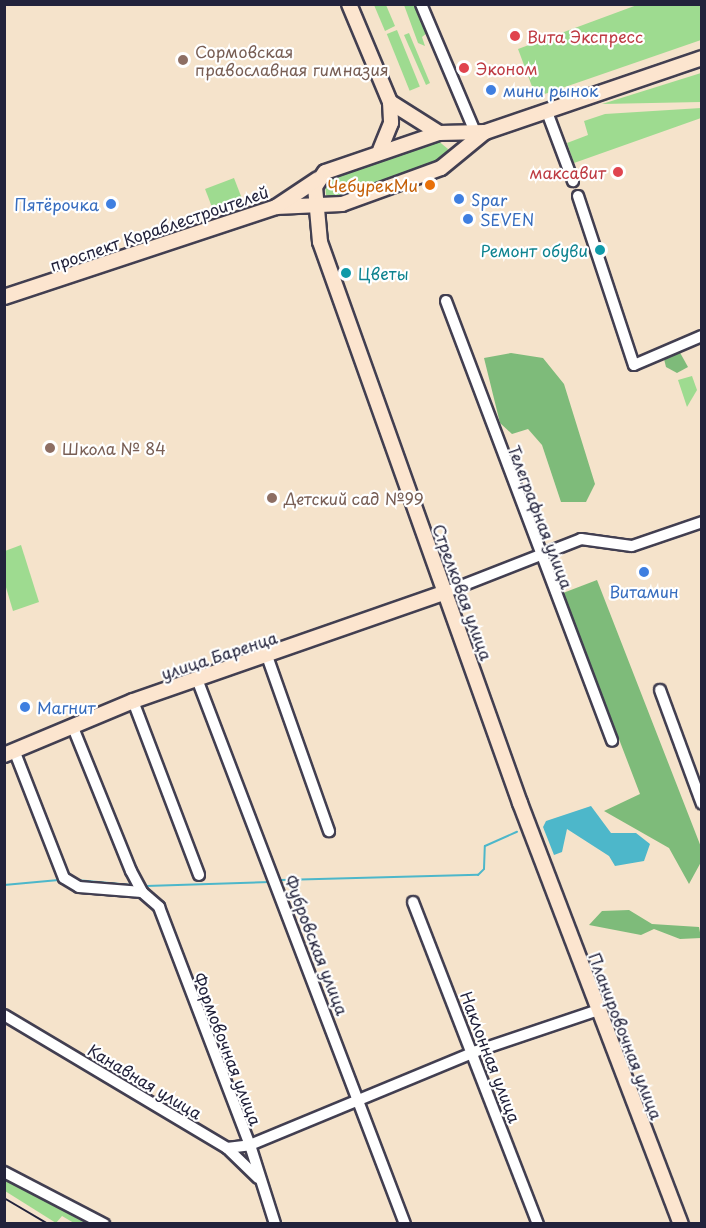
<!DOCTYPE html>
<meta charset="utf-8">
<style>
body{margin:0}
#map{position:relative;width:706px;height:1228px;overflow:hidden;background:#f5e3cb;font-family:"Playpen Sans",sans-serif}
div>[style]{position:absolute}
.green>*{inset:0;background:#9edb90;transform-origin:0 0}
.forest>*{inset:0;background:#7ebb7a}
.water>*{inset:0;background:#4db7ca}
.stream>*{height:2px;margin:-1px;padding:0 1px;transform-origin:1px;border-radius:1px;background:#4db7ca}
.roads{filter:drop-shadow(2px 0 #423f51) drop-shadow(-2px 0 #423f51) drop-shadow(0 2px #423f51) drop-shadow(0 -2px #423f51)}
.street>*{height:10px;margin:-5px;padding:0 5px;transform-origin:5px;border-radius:5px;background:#fff}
.secondary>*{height:14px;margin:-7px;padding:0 7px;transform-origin:7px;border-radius:7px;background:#fce5cf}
.rail>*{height:2px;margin:-1px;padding:0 1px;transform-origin:1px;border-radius:1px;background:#22223b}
.dots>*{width:16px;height:16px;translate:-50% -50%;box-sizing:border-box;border:3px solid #fff;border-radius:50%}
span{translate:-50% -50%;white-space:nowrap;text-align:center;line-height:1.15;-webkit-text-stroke:4.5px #fff;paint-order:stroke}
.health-label{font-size:16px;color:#be3a42}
.left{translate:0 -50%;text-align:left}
.right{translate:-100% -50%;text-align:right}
.education-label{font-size:16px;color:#785e54}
.shop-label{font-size:16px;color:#366cbe}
.food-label{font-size:16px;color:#c56008}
.street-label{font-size:16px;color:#22223b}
.culture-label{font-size:16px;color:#0d838f}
.frame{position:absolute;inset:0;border:6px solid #22223b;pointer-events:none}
</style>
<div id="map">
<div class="green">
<i style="clip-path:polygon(374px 5px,386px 5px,395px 26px,385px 31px)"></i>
<i style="clip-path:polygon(404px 5px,415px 5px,427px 33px,422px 37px,425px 46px,418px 43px)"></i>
<i style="clip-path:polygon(637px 5px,701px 5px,701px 40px,536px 97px,518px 49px)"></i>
<i style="left:397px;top:30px;width:61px;height:11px;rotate:68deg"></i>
<i style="clip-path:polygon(409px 33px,430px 83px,426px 85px,404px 35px)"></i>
<i style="clip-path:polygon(701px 73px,701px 102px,602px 104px)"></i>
<i style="clip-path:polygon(701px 108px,701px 118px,574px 163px,567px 143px,588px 135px,584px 121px,605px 114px)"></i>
<i style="clip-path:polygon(436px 139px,448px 149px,444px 161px,342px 200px,326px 195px,325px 183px,332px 176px)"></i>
<i style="left:234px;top:178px;width:25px;height:31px;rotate:69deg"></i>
<i style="clip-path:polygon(692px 376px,697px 390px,687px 407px,678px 380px)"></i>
<i style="clip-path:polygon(21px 545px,39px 602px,13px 611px,5px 584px,5px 551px)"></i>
<i style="clip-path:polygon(4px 1176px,97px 1223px,74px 1223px,62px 1216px,56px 1223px,5px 1191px)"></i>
</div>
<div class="forest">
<i style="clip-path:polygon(678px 349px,688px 367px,677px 373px,666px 367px,662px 351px)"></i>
<i style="clip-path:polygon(511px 353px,543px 358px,564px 384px,595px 484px,586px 502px,561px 502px,542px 445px,528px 429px,512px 434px,500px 423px,484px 358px)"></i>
<i style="clip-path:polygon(597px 580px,701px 847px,701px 862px,689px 884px,669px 848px,604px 811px,640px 794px,563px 593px)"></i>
<i style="clip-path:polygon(629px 910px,652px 924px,699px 927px,701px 938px,680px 939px,654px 929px,641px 935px,589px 925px,602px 911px)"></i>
</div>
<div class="water">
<i style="clip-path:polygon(591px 806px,611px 833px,636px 833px,650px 844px,644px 861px,615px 866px,609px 856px,567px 829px,562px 852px,554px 855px,543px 827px,546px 821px)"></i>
</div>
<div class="stream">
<i style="left:76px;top:880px;width:56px;rotate:5.1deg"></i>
<i style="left:281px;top:880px;width:197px;rotate:-1.5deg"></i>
<i style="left:478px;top:875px;width:8px;rotate:-45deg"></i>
<i style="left:484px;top:869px;width:23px;rotate:-88deg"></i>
<i style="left:485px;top:846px;width:35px;rotate:-24deg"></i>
<i style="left:4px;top:885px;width:55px;rotate:-5.2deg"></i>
<i style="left:146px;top:886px;width:124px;rotate:-1.8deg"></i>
</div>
<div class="roads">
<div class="street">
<i style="left:421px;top:4px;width:139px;rotate:67.1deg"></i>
<i style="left:547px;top:112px;width:74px;rotate:69.4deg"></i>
<i style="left:578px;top:196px;width:178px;rotate:71.7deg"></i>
<i style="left:634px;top:365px;width:74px;rotate:-23.1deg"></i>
<i style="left:446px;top:301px;width:470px;rotate:69.3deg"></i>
<i style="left:446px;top:592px;width:145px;rotate:-21.4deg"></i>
<i style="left:581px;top:539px;width:51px;rotate:7.8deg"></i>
<i style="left:632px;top:546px;width:74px;rotate:-18.9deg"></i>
<i style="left:267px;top:656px;width:186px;rotate:70.5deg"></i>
<i style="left:197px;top:679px;width:583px;rotate:69.11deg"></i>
<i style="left:660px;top:690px;width:121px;rotate:69.8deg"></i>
<i style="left:133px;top:701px;width:186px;rotate:69.2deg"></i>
<i style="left:72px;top:725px;width:157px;rotate:68deg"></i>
<i style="left:131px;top:871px;width:24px;rotate:62deg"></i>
<i style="left:142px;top:892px;width:23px;rotate:41deg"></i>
<i style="left:159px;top:907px;width:255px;rotate:69.1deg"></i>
<i style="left:250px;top:1145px;width:83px;rotate:72.4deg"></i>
<i style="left:14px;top:750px;width:137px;rotate:68.7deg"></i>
<i style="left:64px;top:878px;width:17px;rotate:31deg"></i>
<i style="left:79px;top:887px;width:63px;rotate:4.5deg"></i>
<i style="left:413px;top:902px;width:345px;rotate:68.8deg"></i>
<i style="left:4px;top:1015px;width:260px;rotate:30.8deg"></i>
<i style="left:227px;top:1148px;width:43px;rotate:44.1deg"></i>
<i style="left:227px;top:1148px;width:23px;rotate:-7deg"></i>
<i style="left:250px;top:1145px;width:243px;rotate:-22.5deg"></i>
<i style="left:474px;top:1052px;width:131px;rotate:-18.7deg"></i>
<i style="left:4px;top:1172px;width:113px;rotate:27.5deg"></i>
</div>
<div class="secondary">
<i style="left:349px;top:4px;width:106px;rotate:67.3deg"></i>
<i style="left:390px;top:102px;width:21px;rotate:87deg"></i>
<i style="left:391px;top:123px;width:29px;rotate:112deg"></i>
<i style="left:390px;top:102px;width:58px;rotate:32.3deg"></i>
<i style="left:439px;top:133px;width:46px;rotate:-1.2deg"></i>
<i style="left:439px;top:133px;width:120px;rotate:161.1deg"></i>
<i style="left:325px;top:172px;width:18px;rotate:124deg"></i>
<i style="left:315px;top:187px;width:55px;rotate:84.8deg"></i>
<i style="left:320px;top:242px;width:596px;rotate:70.38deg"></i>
<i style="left:520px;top:803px;width:451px;rotate:69.1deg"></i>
<i style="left:276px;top:207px;width:66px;rotate:-2.6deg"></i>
<i style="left:342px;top:204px;width:105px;rotate:-20deg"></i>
<i style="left:441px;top:168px;width:57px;rotate:-39.3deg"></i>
<i style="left:485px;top:132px;width:229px;rotate:-18.8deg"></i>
<i style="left:4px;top:297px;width:287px;rotate:-18.3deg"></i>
<i style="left:276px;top:207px;width:50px;rotate:-33.7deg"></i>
<i style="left:4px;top:755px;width:140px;rotate:-22.7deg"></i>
<i style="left:133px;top:701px;width:331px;rotate:-19.2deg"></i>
</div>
</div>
<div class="rail">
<i style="left:4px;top:1198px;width:51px;rotate:30.6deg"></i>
</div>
<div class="dots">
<i style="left:515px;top:36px;background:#e0444e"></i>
<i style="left:183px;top:60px;background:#8d6e63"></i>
<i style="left:464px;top:68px;background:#e0444e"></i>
<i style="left:491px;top:90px;background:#3f7fe0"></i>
<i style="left:618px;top:172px;background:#e0444e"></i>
<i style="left:430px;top:185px;background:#e8710a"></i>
<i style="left:459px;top:199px;background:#3f7fe0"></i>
<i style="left:111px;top:204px;background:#3f7fe0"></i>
<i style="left:468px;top:219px;background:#3f7fe0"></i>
<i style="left:600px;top:250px;background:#0f9aa8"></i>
<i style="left:346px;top:273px;background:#0f9aa8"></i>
<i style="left:50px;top:448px;background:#8d6e63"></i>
<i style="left:272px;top:498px;background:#8d6e63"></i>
<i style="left:644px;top:572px;background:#3f7fe0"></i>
<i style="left:25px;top:707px;background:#3f7fe0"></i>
</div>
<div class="health-label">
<span class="left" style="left:527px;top:36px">Вита Экспресс</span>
<span class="left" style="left:476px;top:68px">Эконом</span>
<span class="right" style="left:606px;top:172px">максавит</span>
</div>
<div class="education-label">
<span class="left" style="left:195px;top:60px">Сормовская<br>православная гимназия</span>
<span class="left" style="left:62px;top:448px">Школа № 84</span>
<span class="left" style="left:284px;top:498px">Детский сад №99</span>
</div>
<div class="shop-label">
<span class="left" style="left:503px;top:90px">мини рынок</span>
<span class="left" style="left:471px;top:199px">Spar</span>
<span class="right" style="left:99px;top:204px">Пятёрочка</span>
<span class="left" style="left:480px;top:219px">SEVEN</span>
<span style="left:644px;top:591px">Витамин</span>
<span class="left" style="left:37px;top:707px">Магнит</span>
</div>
<div class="food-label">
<span class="right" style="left:418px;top:185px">ЧебурекМи</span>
</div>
<div class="street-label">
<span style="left:159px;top:228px;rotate:-19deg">проспект Кораблестроителей</span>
<span style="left:541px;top:517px;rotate:69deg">Телеграфная улица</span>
<span style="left:463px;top:592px;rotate:70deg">Стрелковая улица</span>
<span style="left:219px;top:655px;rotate:-18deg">улица Баренца</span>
<span style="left:317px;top:945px;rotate:69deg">Фубровская улица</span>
<span style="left:626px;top:1036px;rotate:69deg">Планировочная улица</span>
<span style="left:228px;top:1049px;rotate:69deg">Формовочная улица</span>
<span style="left:491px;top:1057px;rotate:69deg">Наклонная улица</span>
<span style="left:145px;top:1081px;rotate:31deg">Канавная улица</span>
</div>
<div class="culture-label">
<span class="right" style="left:588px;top:250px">Ремонт обуви</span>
<span class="left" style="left:358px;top:273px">Цветы</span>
</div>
<div class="frame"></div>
</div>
